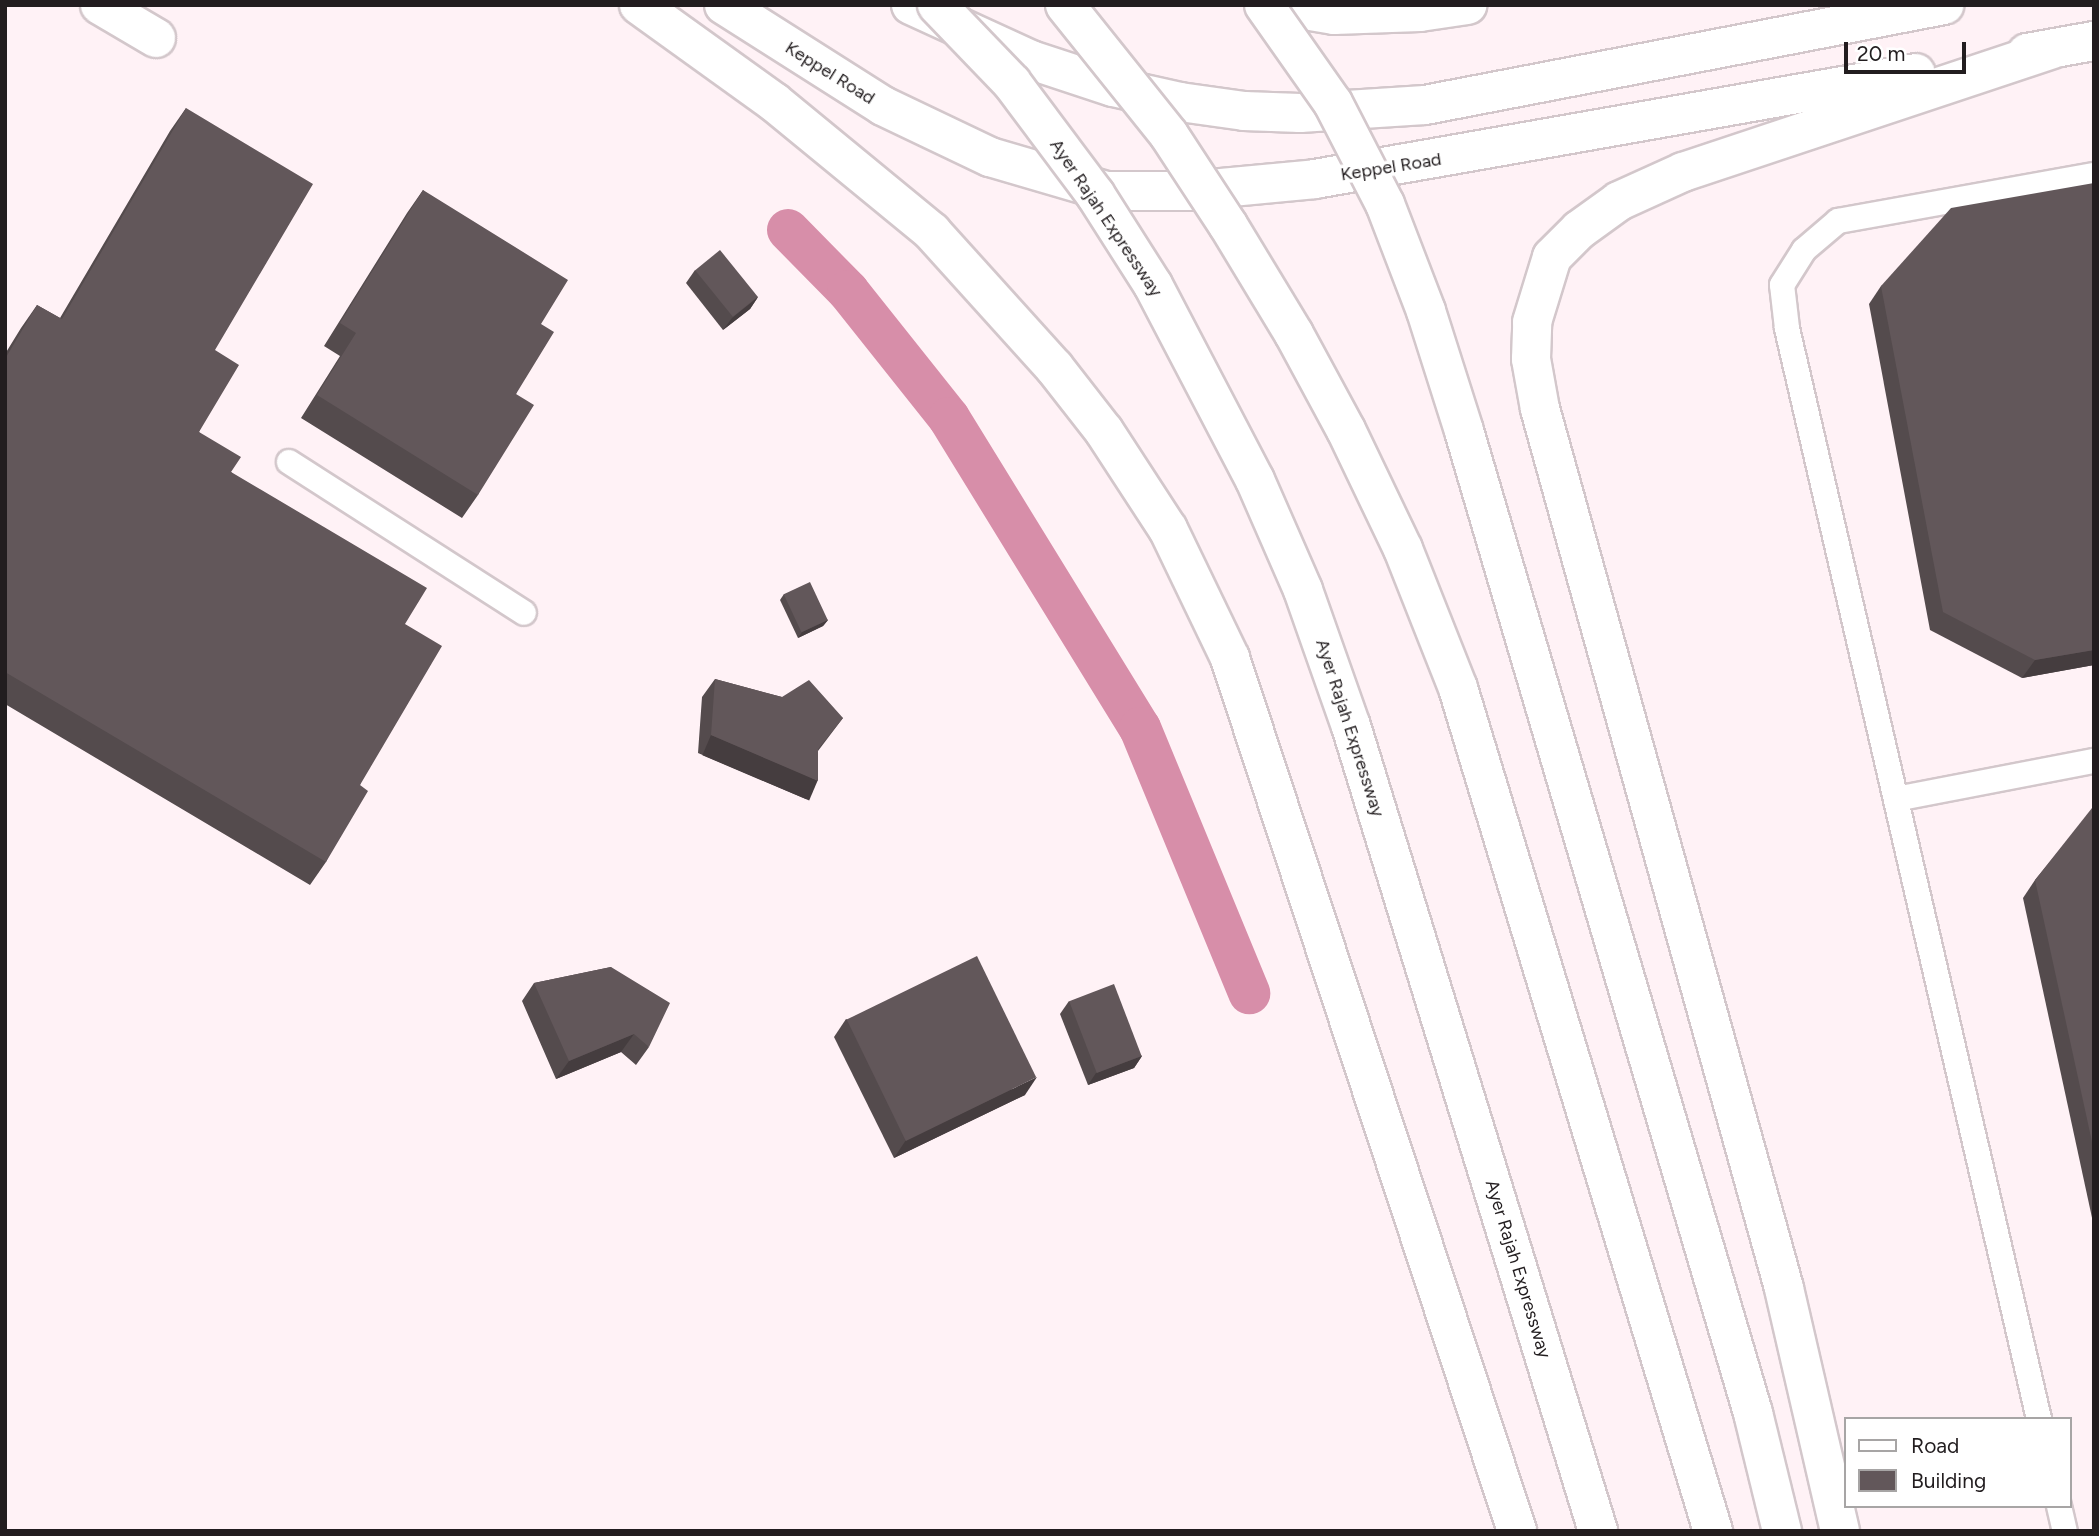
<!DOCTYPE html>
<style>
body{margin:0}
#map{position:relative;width:2099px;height:1536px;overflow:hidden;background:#fff2f6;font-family:Figtree,sans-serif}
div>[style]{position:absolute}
.canal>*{height:42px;margin:-21px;padding:0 21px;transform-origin:21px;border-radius:21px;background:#d78ea9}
.roads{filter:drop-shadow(2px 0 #d3c7cb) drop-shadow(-2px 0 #d3c7cb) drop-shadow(0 2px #d3c7cb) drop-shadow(0 -2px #d3c7cb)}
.lane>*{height:24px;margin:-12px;padding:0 12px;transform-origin:12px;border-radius:12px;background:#fff}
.street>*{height:38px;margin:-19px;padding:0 19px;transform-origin:19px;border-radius:19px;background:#fff}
.highway>*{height:38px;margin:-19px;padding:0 19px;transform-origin:19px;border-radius:19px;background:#fff}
.bridges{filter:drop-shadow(2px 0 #d3c7cb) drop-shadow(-2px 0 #d3c7cb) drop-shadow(0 2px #d3c7cb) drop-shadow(0 -2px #d3c7cb)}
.highway-bridge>*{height:38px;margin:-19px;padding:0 19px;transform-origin:19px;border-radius:19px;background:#fff}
.wall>*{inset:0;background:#544b4d}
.shaded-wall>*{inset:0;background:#453d3f;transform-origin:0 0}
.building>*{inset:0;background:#62575a;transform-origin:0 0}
span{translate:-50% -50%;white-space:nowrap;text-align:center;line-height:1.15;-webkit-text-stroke:7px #fff;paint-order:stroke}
.street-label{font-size:18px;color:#221d1f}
.frame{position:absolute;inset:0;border:7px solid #221d1f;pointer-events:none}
.legend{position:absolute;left:1844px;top:1417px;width:228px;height:91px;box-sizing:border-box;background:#fff;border:2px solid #a7a5a5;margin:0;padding:9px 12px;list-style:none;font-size:21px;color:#221d1f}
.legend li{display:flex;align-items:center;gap:14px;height:35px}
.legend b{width:35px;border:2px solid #a7a5a5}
.scale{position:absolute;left:1844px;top:42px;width:122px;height:32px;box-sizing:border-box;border:4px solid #221d1f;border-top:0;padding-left:9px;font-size:21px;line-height:24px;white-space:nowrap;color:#221d1f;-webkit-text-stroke:5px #fff;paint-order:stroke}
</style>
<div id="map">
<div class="canal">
<i style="left:788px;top:230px;width:86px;rotate:45.5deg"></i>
<i style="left:848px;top:291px;width:162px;rotate:51.5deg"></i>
<i style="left:949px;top:418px;width:364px;rotate:58.4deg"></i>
<i style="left:1140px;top:728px;width:287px;rotate:67.6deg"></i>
</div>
<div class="roads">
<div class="lane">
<i style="left:289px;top:462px;width:279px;rotate:32.7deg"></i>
<i style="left:1896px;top:799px;width:202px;rotate:-10.9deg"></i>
<i style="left:2039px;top:1419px;width:1120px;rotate:-103.01deg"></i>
<i style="left:1787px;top:328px;width:43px;rotate:-96.6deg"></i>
<i style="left:1782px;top:285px;width:41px;rotate:-57.8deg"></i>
<i style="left:1804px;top:250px;width:45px;rotate:-40.5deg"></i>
<i style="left:1838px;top:221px;width:260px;rotate:-10.2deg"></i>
<i style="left:2059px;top:1506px;width:26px;rotate:77deg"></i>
</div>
<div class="street">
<i style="left:100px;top:5px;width:65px;rotate:30.5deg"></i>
</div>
<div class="highway">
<i style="left:639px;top:5px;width:166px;rotate:35.7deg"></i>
<i style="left:774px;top:102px;width:205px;rotate:39.4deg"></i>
<i style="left:932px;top:232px;width:182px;rotate:47.9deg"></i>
<i style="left:1054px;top:367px;width:81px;rotate:52deg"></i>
<i style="left:1104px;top:431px;width:117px;rotate:56.9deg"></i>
<i style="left:1168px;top:529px;width:143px;rotate:64.3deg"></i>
<i style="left:1230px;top:658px;width:919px;rotate:71.8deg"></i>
<i style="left:724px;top:5px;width:188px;rotate:32.4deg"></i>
<i style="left:883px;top:106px;width:119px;rotate:25.5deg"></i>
<i style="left:990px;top:157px;width:121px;rotate:16.3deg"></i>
<i style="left:1106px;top:191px;width:83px"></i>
<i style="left:1189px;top:191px;width:127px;rotate:-5.4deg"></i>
<i style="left:1315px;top:179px;width:610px;rotate:-10deg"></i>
<i style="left:911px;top:5px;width:132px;rotate:24.6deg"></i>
<i style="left:1031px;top:60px;width:86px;rotate:18.2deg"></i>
<i style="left:1113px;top:87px;width:69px;rotate:12.6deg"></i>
<i style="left:1180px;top:102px;width:65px;rotate:8deg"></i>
<i style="left:1244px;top:111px;width:56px;rotate:2deg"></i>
<i style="left:1300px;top:113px;width:125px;rotate:-3.7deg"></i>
<i style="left:1425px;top:105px;width:529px;rotate:-10.91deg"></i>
<i style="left:1275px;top:5px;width:60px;rotate:9.6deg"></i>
<i style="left:1334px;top:15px;width:86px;rotate:-2deg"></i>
<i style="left:1420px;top:12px;width:48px;rotate:-8.5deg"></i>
<i style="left:2027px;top:53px;width:68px;rotate:-10.2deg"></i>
<i style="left:1840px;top:1531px;width:249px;rotate:-103deg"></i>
<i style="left:1784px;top:1288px;width:912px;rotate:-105.51deg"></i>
<i style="left:1540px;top:409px;width:51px;rotate:-100.2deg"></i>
<i style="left:1531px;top:359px;width:37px;rotate:-88deg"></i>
<i style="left:1532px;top:322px;width:68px;rotate:-72.9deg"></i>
<i style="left:1552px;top:257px;width:38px;rotate:-45deg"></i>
<i style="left:1579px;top:230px;width:49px;rotate:-35.9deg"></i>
<i style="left:1619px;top:201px;width:70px;rotate:-24.4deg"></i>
<i style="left:1683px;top:172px;width:389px;rotate:-18.4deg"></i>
</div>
</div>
<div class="bridges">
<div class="highway-bridge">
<i style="left:937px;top:5px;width:108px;rotate:46.1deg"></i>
<i style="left:1012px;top:83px;width:139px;rotate:53.2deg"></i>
<i style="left:1095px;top:194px;width:108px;rotate:57.5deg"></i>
<i style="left:1153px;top:285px;width:220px;rotate:62.4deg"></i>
<i style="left:1255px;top:480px;width:120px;rotate:66.4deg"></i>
<i style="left:1303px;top:590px;width:144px;rotate:70.6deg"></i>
<i style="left:1351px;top:726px;width:842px;rotate:72.94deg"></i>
<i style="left:1065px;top:5px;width:166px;rotate:51.3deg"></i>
<i style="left:1169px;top:135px;width:108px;rotate:56.8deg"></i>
<i style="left:1228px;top:225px;width:127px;rotate:58.8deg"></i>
<i style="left:1294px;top:334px;width:109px;rotate:61.6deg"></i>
<i style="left:1346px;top:430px;width:132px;rotate:64.4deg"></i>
<i style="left:1403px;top:549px;width:149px;rotate:68.4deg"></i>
<i style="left:1458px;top:688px;width:881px;rotate:73.17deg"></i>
<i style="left:1264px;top:5px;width:120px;rotate:54.9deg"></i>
<i style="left:1333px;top:103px;width:114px;rotate:62.8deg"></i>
<i style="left:1385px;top:204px;width:115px;rotate:69deg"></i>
<i style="left:1426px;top:311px;width:126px;rotate:72.4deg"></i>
<i style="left:1464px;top:431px;width:1024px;rotate:73.6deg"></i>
<i style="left:1753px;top:1413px;width:122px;rotate:76.2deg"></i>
</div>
</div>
<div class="wall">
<i style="clip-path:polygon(186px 108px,215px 350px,199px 432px,231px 472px,405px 624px,360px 785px,326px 862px,310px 885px,5px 704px,5px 354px,21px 328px,37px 305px,60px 318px,170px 131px)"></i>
<i style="clip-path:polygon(2094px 183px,2094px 665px,2022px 678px,1930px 630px,1869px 304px,1881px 286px)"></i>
<i style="clip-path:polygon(423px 190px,541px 324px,516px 394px,478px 495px,462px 518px,301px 418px,340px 356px,324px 346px,407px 213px)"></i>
<i style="clip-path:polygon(695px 270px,758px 297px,750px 309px,723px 330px,686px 283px)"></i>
<i style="clip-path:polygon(784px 594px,828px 620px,823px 626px,798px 638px,780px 600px)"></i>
<i style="clip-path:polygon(715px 679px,782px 697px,843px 718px,818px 751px,806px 799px,698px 753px,702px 697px)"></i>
<i style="clip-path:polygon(2094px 808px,2094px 1227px,2023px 898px,2035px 880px)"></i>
<i style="clip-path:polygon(611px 967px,649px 1047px,636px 1065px,621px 1052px,556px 1079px,522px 1001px,534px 983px)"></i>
<i style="clip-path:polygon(1069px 1001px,1142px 1056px,1134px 1068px,1088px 1085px,1060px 1014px)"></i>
<i style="clip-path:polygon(846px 1019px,1025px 1095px,894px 1158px,834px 1037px)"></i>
</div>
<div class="shaded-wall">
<i style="clip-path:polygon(758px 297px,750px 309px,723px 330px,732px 318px)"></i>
<i style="clip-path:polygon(828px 620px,823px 626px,798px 638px,802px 632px)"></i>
<i style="clip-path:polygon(2094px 650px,2094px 665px,2022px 678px,2035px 660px)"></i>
<i style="left:711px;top:735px;width:116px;height:22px;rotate:23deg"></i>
<i style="clip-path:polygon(634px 1034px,621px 1052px,556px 1079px,569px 1061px)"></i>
<i style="clip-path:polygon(1142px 1056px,1134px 1068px,1088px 1085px,1096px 1073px)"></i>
<i style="clip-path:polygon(1037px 1077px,1025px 1095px,894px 1158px,906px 1140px)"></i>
</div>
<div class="building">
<i style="clip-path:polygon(186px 108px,313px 184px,215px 350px,239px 365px,199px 432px,241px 457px,231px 472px,427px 588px,405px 624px,442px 646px,360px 785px,368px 791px,326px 862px,5px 672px,5px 359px,37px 305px,62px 319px)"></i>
<i style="clip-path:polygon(2094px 183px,2094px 650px,2035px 660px,1943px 612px,1881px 286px,1951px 208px)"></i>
<i style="clip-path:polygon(423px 190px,568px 280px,541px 324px,554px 332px,516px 394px,534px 405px,478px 495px,317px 395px,356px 333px,340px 323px)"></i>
<i style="left:720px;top:250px;width:60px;height:32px;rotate:51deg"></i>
<i style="left:810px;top:582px;width:42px;height:29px;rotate:65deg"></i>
<i style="clip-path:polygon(715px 679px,782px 697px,809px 680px,843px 718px,818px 749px,818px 781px,711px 735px)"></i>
<i style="clip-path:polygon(2092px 808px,2094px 808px,2094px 1151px,2035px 880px)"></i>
<i style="left:977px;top:956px;width:135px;height:145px;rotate:64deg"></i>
<i style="clip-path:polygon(611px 967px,670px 1003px,649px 1047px,634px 1034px,569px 1061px,534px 983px)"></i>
<i style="left:1114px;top:984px;width:77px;height:48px;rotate:69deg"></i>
</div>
<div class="street-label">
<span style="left:830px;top:73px;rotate:32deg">Keppel Road</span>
<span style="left:1391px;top:167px;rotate:-9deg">Keppel Road</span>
<span style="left:1106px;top:218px;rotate:56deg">Ayer Rajah Expressway</span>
<span style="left:1350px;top:728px;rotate:72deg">Ayer Rajah Expressway</span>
<span style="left:1518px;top:1269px;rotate:73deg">Ayer Rajah Expressway</span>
</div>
<div class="frame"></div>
<ul class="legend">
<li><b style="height:9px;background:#fff"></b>Road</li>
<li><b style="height:19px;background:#62575a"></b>Building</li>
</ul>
<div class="scale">20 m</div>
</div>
